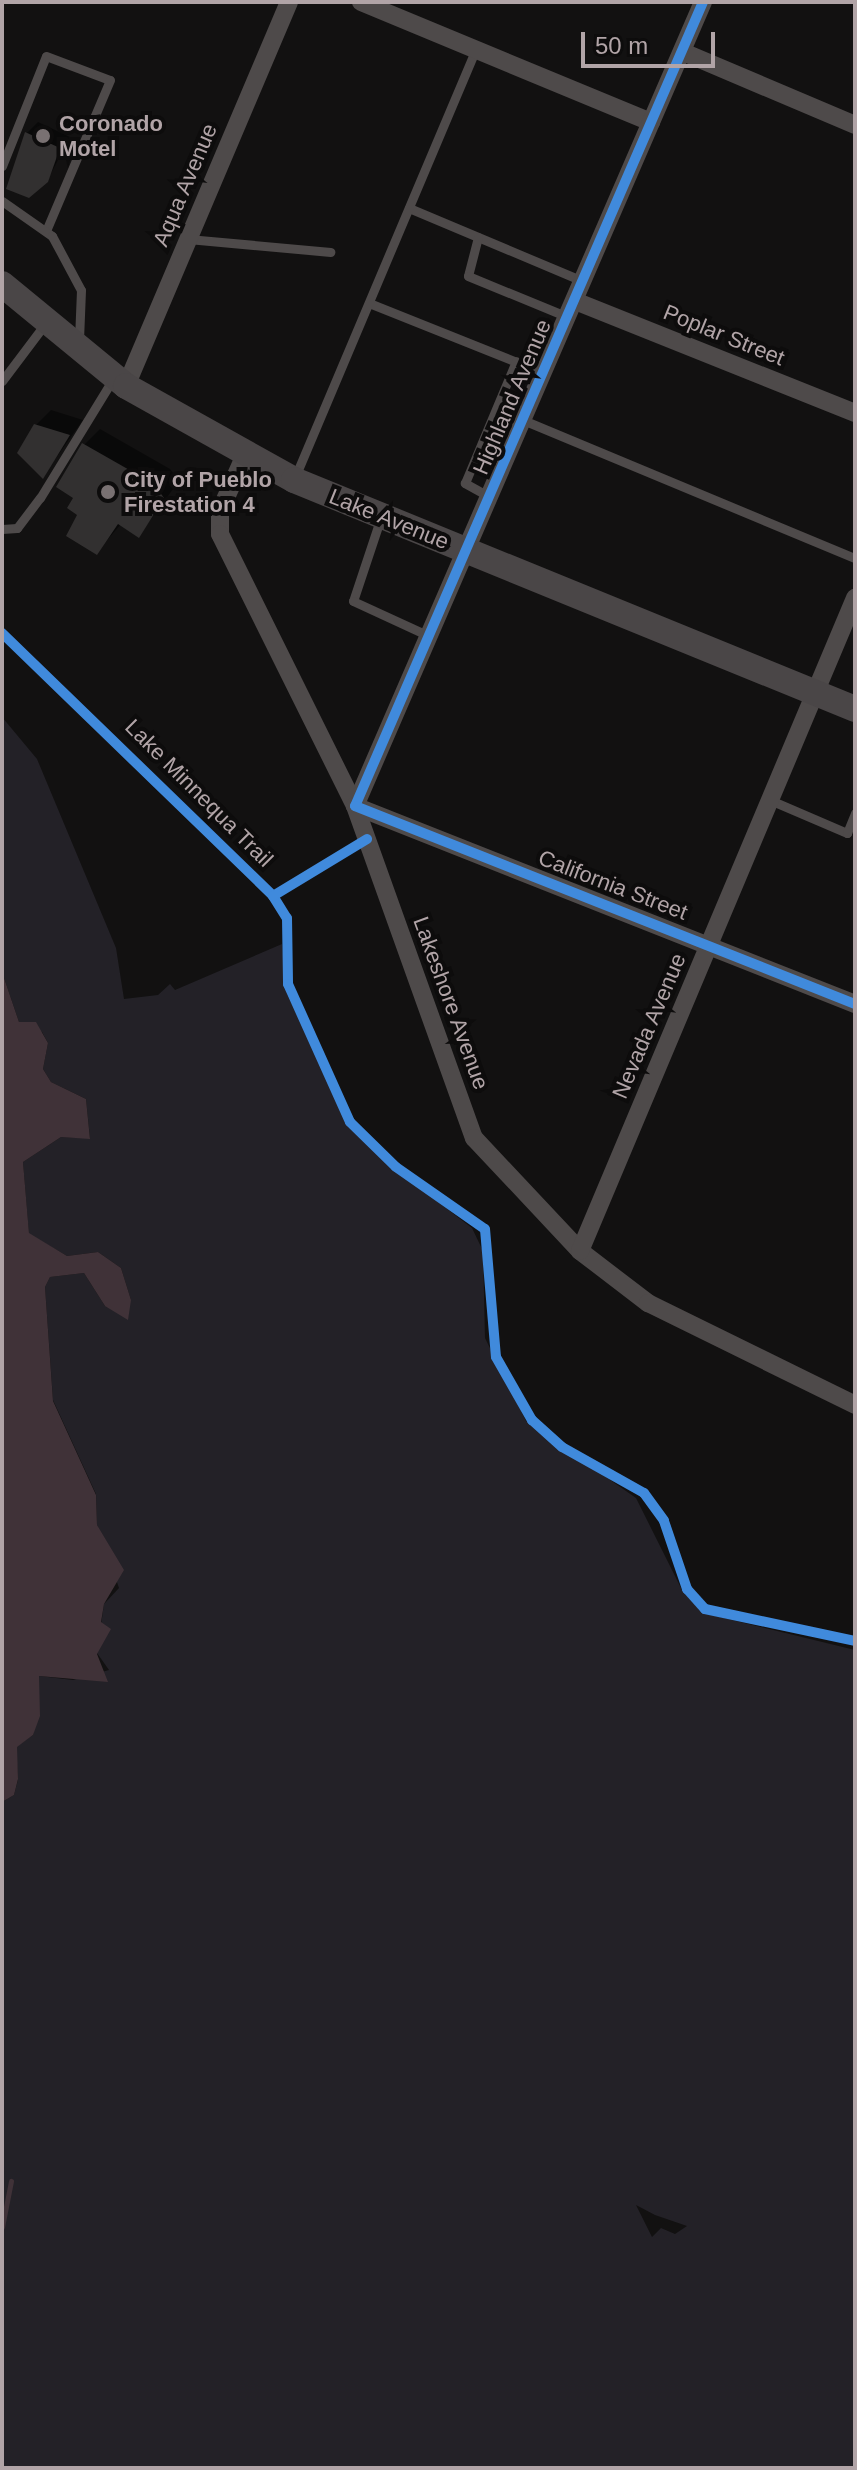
<!DOCTYPE html>
<style>
body{margin:0}
#map{position:relative;width:857px;height:2470px;overflow:hidden;background:#121111;font-family:Helvetica,sans-serif}
div>[style]{position:absolute}
.green>*{inset:0;background:#232127}
.water>*{inset:0;background:#403238}
.shadow>*{inset:0;background:#0007}
.stream>*{height:5px;margin:-2.5px;padding:0 2.5px;transform-origin:2.5px;border-radius:2.5px;background:#403238}
.building>*{inset:0;background:#323030}
.service>*{height:9px;margin:-4.5px;padding:0 4.5px;transform-origin:4.5px;border-radius:4.5px;background:#4e4a4a}
.minor>*{height:18px;margin:-9px;padding:0 9px;transform-origin:9px;border-radius:9px;background:#4e4a4a}
.secondary>*{height:26px;margin:-13px;padding:0 13px;transform-origin:13px;border-radius:13px;background:#4a4647}
.cycleway>*{height:10px;margin:-5px;padding:0 5px;transform-origin:5px;border-radius:5px;background:#408adc}
.dots>*{width:22px;height:22px;translate:-50% -50%;box-sizing:border-box;border:4px solid #0d0c0c;border-radius:50%}
span{translate:-50% -50%;white-space:nowrap;text-align:center;line-height:1.15;-webkit-text-stroke:8px #0d0c0c;paint-order:stroke}
.poi-label{font-size:22px;color:#b1a4a7;font-weight:700}
.left{translate:0 -50%;text-align:left}
.street-label{font-size:22px;color:#b1a4a7}
.frame{position:absolute;inset:0;border:4px solid #b1a4a7;pointer-events:none}
.scale{position:absolute;left:581px;top:32px;width:134px;height:36px;box-sizing:border-box;border:4px solid #b1a4a7;border-top:0;padding-left:10px;font-size:24px;line-height:28px;white-space:nowrap;color:#b1a4a7;-webkit-text-stroke:6px #0d0c0c;paint-order:stroke}
</style>
<div id="map">
<div class="green">
<i style="clip-path:polygon(evenodd,2px 717px,37px 759px,116px 948px,124px 999px,158px 995px,170px 984px,175px 990px,282px 944px,287px 994px,348px 1120px,382px 1159px,472px 1228px,483px 1251px,485px 1338px,526px 1421px,636px 1498px,683px 1592px,703px 1613px,855px 1650px,855px 2468px,2px 2468px,2px 1802px,14px 1795px,18px 1780px,16px 1747px,33px 1735px,39px 1676px,73px 1680px,109px 1670px,97px 1653px,104px 1604px,119px 1588px,97px 1525px,96px 1494px,53px 1400px,45px 1287px,50px 1277px,84px 1273px,105px 1306px,131px 1300px,121px 1268px,98px 1252px,67px 1256px,29px 1234px,23px 1162px,61px 1137px,90px 1138px,86px 1099px,51px 1082px,43px 1069px,48px 1043px,42px 1032px,19px 1022px,2px 972px,2px 717px,636px 2205px,655px 2215px,687px 2226px,675px 2234px,661px 2228px,652px 2237px,636px 2205px)"></i>
</div>
<div class="water">
<i style="clip-path:polygon(2px 972px,19px 1022px,36px 1022px,48px 1043px,43px 1069px,51px 1082px,86px 1099px,90px 1139px,61px 1137px,23px 1162px,29px 1233px,67px 1256px,98px 1252px,121px 1268px,131px 1300px,128px 1320px,105px 1306px,84px 1273px,50px 1277px,45px 1287px,53px 1401px,96px 1495px,97px 1525px,124px 1570px,104px 1604px,101px 1622px,111px 1629px,97px 1654px,108px 1682px,39px 1676px,40px 1716px,33px 1735px,17px 1747px,18px 1779px,14px 1795px,2px 1802px)"></i>
</div>
<div class="shadow">
<i style="clip-path:polygon(38px 122px,70px 137px,47px 181px,27px 133px)"></i>
<i style="clip-path:polygon(51px 410px,83px 420px,43px 476px,35px 426px)"></i>
<i style="clip-path:polygon(100px 429px,170px 469px,179px 481px,139px 535px,121px 524px,96px 553px,76px 497px,84px 445px)"></i>
</div>
<div class="stream">
<i style="left:2px;top:2227px;width:47px;rotate:-78.9deg"></i>
</div>
<div class="building">
<i style="clip-path:polygon(25px 132px,60px 148px,48px 182px,29px 198px,6px 189px)"></i>
<i style="clip-path:polygon(34px 424px,70px 435px,43px 479px,17px 453px)"></i>
<i style="clip-path:polygon(82px 443px,154px 484px,164px 498px,139px 538px,118px 524px,97px 555px,66px 536px,77px 515px,67px 508px,73px 498px,56px 487px)"></i>
</div>
<div class="service">
<i style="left:2px;top:166px;width:118px;rotate:-68.2deg"></i>
<i style="left:46px;top:56px;width:68px;rotate:20.6deg"></i>
<i style="left:110px;top:80px;width:164px;rotate:113deg"></i>
<i style="left:2px;top:201px;width:61px;rotate:35deg"></i>
<i style="left:52px;top:236px;width:61px;rotate:61.8deg"></i>
<i style="left:81px;top:290px;width:49px;rotate:92.3deg"></i>
<i style="left:409px;top:208px;width:189px;rotate:22.8deg"></i>
<i style="left:478px;top:237px;width:40px;rotate:104.4deg"></i>
<i style="left:468px;top:276px;width:108px;rotate:22.3deg"></i>
<i style="left:188px;top:239px;width:143px;rotate:5.2deg"></i>
<i style="left:369px;top:303px;width:188px;rotate:21.8deg"></i>
<i style="left:2px;top:381px;width:71px;rotate:-53deg"></i>
<i style="left:523px;top:420px;width:360px;rotate:22.6deg"></i>
<i style="left:295px;top:477px;width:465px;rotate:-67.1deg"></i>
<i style="left:490px;top:497px;width:29px;rotate:-151deg"></i>
<i style="left:465px;top:483px;width:132px;rotate:-67.3deg"></i>
<i style="left:380px;top:520px;width:85px;rotate:108.4deg"></i>
<i style="left:353px;top:601px;width:84px;rotate:24.7deg"></i>
<i style="left:2px;top:529px;width:15px;rotate:-4deg"></i>
<i style="left:17px;top:528px;width:38px;rotate:-53deg"></i>
<i style="left:40px;top:498px;width:140px;rotate:-58.5deg"></i>
<i style="left:770px;top:800px;width:84px;rotate:23.2deg"></i>
<i style="left:847px;top:833px;width:22px;rotate:-68deg"></i>
</div>
<div class="minor">
<i style="left:361px;top:2px;width:314px;rotate:22.5deg"></i>
<i style="left:703px;top:2px;width:876px;rotate:113.4deg"></i>
<i style="left:355px;top:806px;width:538px;rotate:21.6deg"></i>
<i style="left:683px;top:52px;width:187px;rotate:23deg"></i>
<i style="left:575px;top:301px;width:302px;rotate:21.8deg"></i>
<i style="left:126px;top:386px;width:417px;rotate:-67deg"></i>
<i style="left:245px;top:455px;width:61px;rotate:114.1deg"></i>
<i style="left:220px;top:511px;width:23px;rotate:90deg"></i>
<i style="left:220px;top:534px;width:304px;rotate:63.6deg"></i>
<i style="left:355px;top:806px;width:353px;rotate:70.3deg"></i>
<i style="left:474px;top:1138px;width:155px;rotate:46.8deg"></i>
<i style="left:580px;top:1251px;width:86px;rotate:37.4deg"></i>
<i style="left:648px;top:1303px;width:231px;rotate:26.2deg"></i>
<i style="left:580px;top:1251px;width:709px;rotate:-67.16deg"></i>
</div>
<div class="secondary">
<i style="left:2px;top:284px;width:161px;rotate:39.4deg"></i>
<i style="left:126px;top:386px;width:193px;rotate:29.2deg"></i>
<i style="left:294px;top:480px;width:606px;rotate:22.21deg"></i>
</div>
<div class="cycleway">
<i style="left:703px;top:2px;width:876px;rotate:113.4deg"></i>
<i style="left:355px;top:806px;width:538px;rotate:21.6deg"></i>
<i style="left:2px;top:633px;width:378px;rotate:44.1deg"></i>
<i style="left:273px;top:896px;width:26px;rotate:58deg"></i>
<i style="left:287px;top:918px;width:66px;rotate:89.1deg"></i>
<i style="left:288px;top:984px;width:151px;rotate:65.8deg"></i>
<i style="left:350px;top:1122px;width:64px;rotate:44.4deg"></i>
<i style="left:396px;top:1167px;width:108px;rotate:34.9deg"></i>
<i style="left:485px;top:1229px;width:128px;rotate:85.1deg"></i>
<i style="left:496px;top:1357px;width:73px;rotate:60.3deg"></i>
<i style="left:532px;top:1420px;width:40px;rotate:42deg"></i>
<i style="left:562px;top:1447px;width:94px;rotate:29.3deg"></i>
<i style="left:644px;top:1493px;width:34px;rotate:54deg"></i>
<i style="left:664px;top:1521px;width:72px;rotate:71.3deg"></i>
<i style="left:687px;top:1589px;width:27px;rotate:48deg"></i>
<i style="left:705px;top:1609px;width:153px;rotate:12deg"></i>
<i style="left:273px;top:896px;width:110px;rotate:-31.2deg"></i>
</div>
<div class="dots">
<i style="left:43px;top:136px;background:#797172"></i>
<i style="left:108px;top:492px;background:#797172"></i>
</div>
<div class="poi-label">
<span class="left" style="left:59px;top:136px">Coronado<br>Motel</span>
<span class="left" style="left:124px;top:492px">City of Pueblo<br>Firestation 4</span>
</div>
<div class="street-label">
<span style="left:185px;top:185px;rotate:-67deg">Aqua Avenue</span>
<span style="left:724px;top:335px;rotate:22deg">Poplar Street</span>
<span style="left:512px;top:397px;rotate:-67deg">Highland Avenue</span>
<span style="left:389px;top:519px;rotate:22deg">Lake Avenue</span>
<span style="left:199px;top:793px;rotate:45deg">Lake Minnequa Trail</span>
<span style="left:613px;top:885px;rotate:21deg">California Street</span>
<span style="left:451px;top:1003px;rotate:70deg">Lakeshore Avenue</span>
<span style="left:649px;top:1026px;rotate:-67deg">Nevada Avenue</span>
</div>
<div class="frame"></div>
<div class="scale">50 m</div>
</div>
